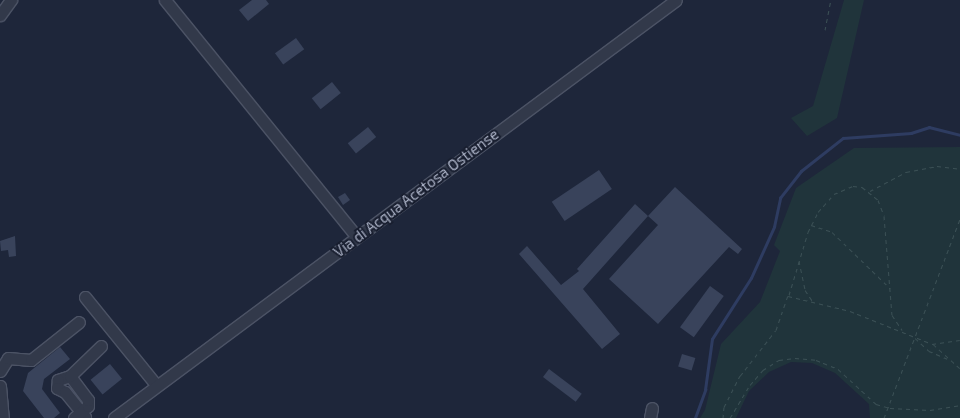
<!DOCTYPE html>
<style>
body{margin:0}
#map{position:relative;width:960px;height:418px;overflow:hidden;background:#1e263a;font-family:"Exo 2",sans-serif}
div>[style]{position:absolute}
.green>*{inset:0;background:#20343b}
.stream>*{height:2.5px;margin:-1.25px;padding:0 1.25px;transform-origin:1.25px;border-radius:1.25px;background:#2e3c61}
.building>*{inset:0;background:#39435b;transform-origin:0 0}
.path>*{height:1px;margin-top:-0.5px;transform-origin:0;background:repeating-linear-gradient(90deg,#3b5055 0 4px,transparent 0 8px)}
.roads{filter:drop-shadow(1px 0 #4c5365) drop-shadow(-1px 0 #4c5365) drop-shadow(0 1px #4c5365) drop-shadow(0 -1px #4c5365)}
.minor>*{height:11px;margin:-5.5px;padding:0 5.5px;transform-origin:5.5px;border-radius:5.5px;background:#32394a}
span{translate:-50% -50%;white-space:nowrap;text-align:center;line-height:1.15;-webkit-text-stroke:4px #181e2f;paint-order:stroke}
.street-label{font-size:15px;color:#acb3c7}
</style>
<div id="map">
<div class="green">
<i style="clip-path:polygon(844px 0,864px 0,837px 118px,807px 136px,791px 118px,813px 106px)"></i>
<i style="clip-path:polygon(960px 147px,960px 418px,870px 418px,869px 404px,835px 373px,812px 363px,791px 362px,769px 372px,749px 391px,736px 418px,700px 418px,705px 410px,721px 344px,760px 302px,780px 251px,774px 245px,796px 188px,854px 148px)"></i>
</div>
<div class="stream">
<i style="left:695px;top:418px;width:30px;rotate:-70deg"></i>
<i style="left:705px;top:390px;width:51px;rotate:-82.2deg"></i>
<i style="left:712px;top:339px;width:72px;rotate:-57.4deg"></i>
<i style="left:751px;top:278px;width:56px;rotate:-65.7deg"></i>
<i style="left:774px;top:227px;width:30px;rotate:-78deg"></i>
<i style="left:780px;top:198px;width:34px;rotate:-52deg"></i>
<i style="left:801px;top:171px;width:53px;rotate:-38.2deg"></i>
<i style="left:843px;top:138px;width:68px;rotate:-4.2deg"></i>
<i style="left:911px;top:133px;width:19px;rotate:-18deg"></i>
<i style="left:929px;top:127px;width:32px;rotate:14deg"></i>
</div>
<div class="building">
<i style="clip-path:polygon(252px 0,266px 0,269px 4px,248px 21px,239px 10px)"></i>
<i style="left:296px;top:38px;width:14px;height:26px;rotate:54deg"></i>
<i style="left:332px;top:82px;width:14px;height:26px;rotate:51deg"></i>
<i style="left:368px;top:127px;width:13px;height:26px;rotate:51deg"></i>
<i style="left:599px;top:170px;width:23px;height:57px;rotate:56deg"></i>
<i style="clip-path:polygon(675px 187px,742px 249px,738px 254px,729px 247px,658px 324px,609px 279px,658px 225px,648px 216px)"></i>
<i style="clip-path:polygon(345px 193px,350px 200px,343px 205px,338px 197px)"></i>
<i style="clip-path:polygon(635px 204px,648px 216px,583px 289px,620px 334px,602px 349px,519px 254px,527px 246px,561px 285px,579px 271px,577px 269px)"></i>
<i style="clip-path:polygon(15px 236px,16px 256px,9px 257px,8px 250px,1px 251px,0 241px)"></i>
<i style="left:710px;top:286px;width:17px;height:51px;rotate:36deg"></i>
<i style="clip-path:polygon(60px 347px,70px 359px,44px 379px,42px 389px,60px 413px,54px 418px,44px 418px,23px 391px,28px 373px)"></i>
<i style="left:682px;top:354px;width:14px;height:13px;rotate:17deg"></i>
<i style="left:110px;top:364px;width:19px;height:25px;rotate:51deg"></i>
<i style="left:549px;top:369px;width:41px;height:10px;rotate:37deg"></i>
</div>
<div class="path">
<i style="left:825px;top:30px;width:31px;rotate:-79deg"></i>
<i style="left:870px;top:191px;width:41px;rotate:-27.8deg"></i>
<i style="left:906px;top:172px;width:32px;rotate:-11deg"></i>
<i style="left:937px;top:166px;width:23px;rotate:7deg"></i>
<i style="left:811px;top:225px;width:22px;rotate:18deg"></i>
<i style="left:832px;top:232px;width:81px;rotate:44deg"></i>
<i style="left:799px;top:261px;width:30px;rotate:78deg"></i>
<i style="left:805px;top:290px;width:14px;rotate:56deg"></i>
<i style="left:789px;top:295px;width:66px;rotate:-73.2deg"></i>
<i style="left:808px;top:232px;width:22px;rotate:-63deg"></i>
<i style="left:818px;top:212px;width:24px;rotate:-48deg"></i>
<i style="left:834px;top:194px;width:21px;rotate:-23deg"></i>
<i style="left:853px;top:186px;width:9px;rotate:6deg"></i>
<i style="left:862px;top:187px;width:21px;rotate:39deg"></i>
<i style="left:878px;top:200px;width:17px;rotate:69deg"></i>
<i style="left:884px;top:216px;width:99px;rotate:85.4deg"></i>
<i style="left:892px;top:315px;width:18px;rotate:56deg"></i>
<i style="left:915px;top:338px;width:19px;rotate:43deg"></i>
<i style="left:929px;top:351px;width:23px;rotate:23deg"></i>
<i style="left:933px;top:344px;width:36px;rotate:42deg"></i>
<i style="left:723px;top:418px;width:11px;rotate:-85deg"></i>
<i style="left:724px;top:407px;width:35px;rotate:-63deg"></i>
<i style="left:740px;top:376px;width:58px;rotate:-52deg"></i>
<i style="left:776px;top:330px;width:36px;rotate:-71deg"></i>
<i style="left:788px;top:296px;width:64px;rotate:13.6deg"></i>
<i style="left:850px;top:311px;width:88px;rotate:21.9deg"></i>
<i style="left:932px;top:344px;width:28px;rotate:-8deg"></i>
<i style="left:730px;top:418px;width:39px;rotate:-59deg"></i>
<i style="left:750px;top:385px;width:20px;rotate:-49deg"></i>
<i style="left:763px;top:370px;width:19px;rotate:-32deg"></i>
<i style="left:779px;top:360px;width:16px;rotate:-7deg"></i>
<i style="left:795px;top:358px;width:21px;rotate:5deg"></i>
<i style="left:816px;top:360px;width:24px;rotate:22deg"></i>
<i style="left:838px;top:369px;width:52px;rotate:42.6deg"></i>
<i style="left:876px;top:404px;width:15px;rotate:16deg"></i>
<i style="left:890px;top:408px;width:40px;rotate:2.9deg"></i>
<i style="left:930px;top:410px;width:30px;rotate:-9deg"></i>
<i style="left:884px;top:418px;width:213px;rotate:-69.1deg"></i>
</div>
<div class="roads">
<div class="minor">
<i style="left:165px;top:0;width:305px;rotate:51deg"></i>
<i style="left:0;top:15px;width:19px;rotate:-54deg"></i>
<i style="left:85px;top:297px;width:114px;rotate:51deg"></i>
<i style="left:0;top:371px;width:15px;rotate:-58deg"></i>
<i style="left:8px;top:358px;width:23px;rotate:5deg"></i>
<i style="left:31px;top:360px;width:61px;rotate:-38.4deg"></i>
<i style="left:70px;top:376px;width:13px;rotate:162deg"></i>
<i style="left:58px;top:380px;width:8px;rotate:97deg"></i>
<i style="left:57px;top:388px;width:9px;rotate:27deg"></i>
<i style="left:65px;top:392px;width:32px;rotate:51deg"></i>
<i style="left:0;top:386px;width:32px;rotate:85deg"></i>
<i style="left:74px;top:418px;width:18px;rotate:-41deg"></i>
<i style="left:88px;top:406px;width:6px;rotate:-90deg"></i>
<i style="left:88px;top:400px;width:30px;rotate:-127deg"></i>
<i style="left:70px;top:376px;width:43px;rotate:-44.1deg"></i>
<i style="left:114px;top:418px;width:700px;rotate:-36.64deg"></i>
<i style="left:650px;top:418px;width:10px;rotate:-79deg"></i>
</div>
</div>
<div class="street-label">
<span style="left:416px;top:193px;rotate:-37deg">Via di Acqua Acetosa Ostiense</span>
</div>
</div>
